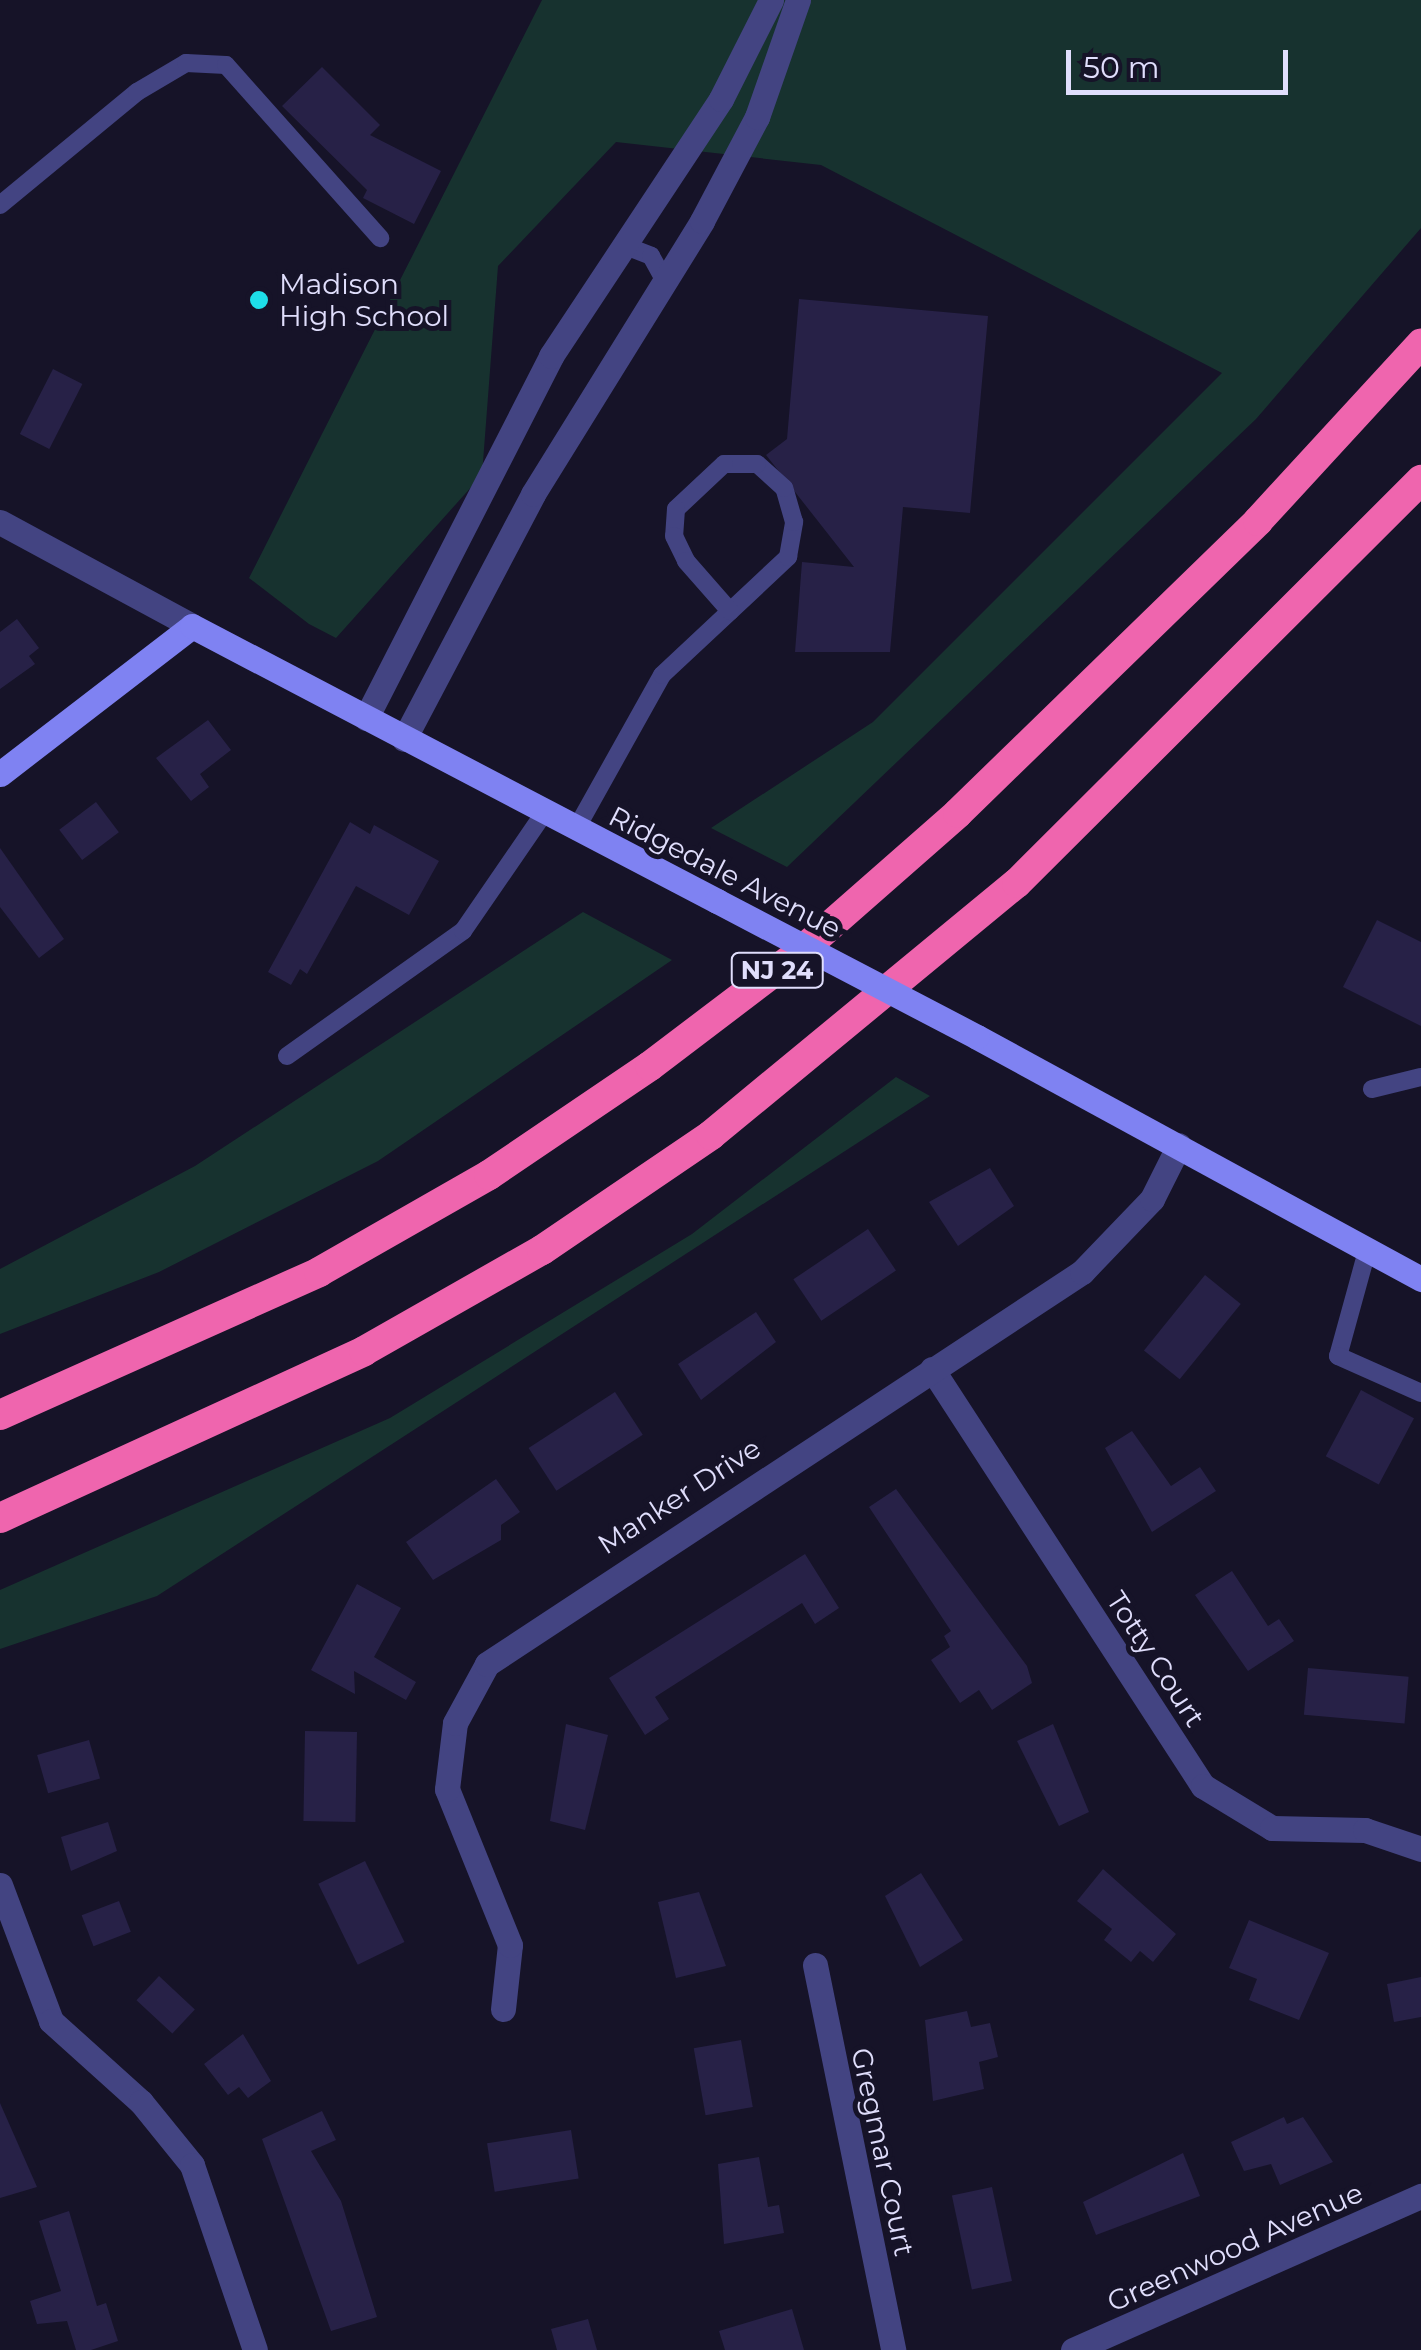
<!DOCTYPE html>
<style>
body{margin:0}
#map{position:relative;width:1421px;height:2350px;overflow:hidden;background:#161328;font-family:Montserrat,sans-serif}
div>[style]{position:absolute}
.green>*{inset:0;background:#17322f}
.building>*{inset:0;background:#272147;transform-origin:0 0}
.service>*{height:18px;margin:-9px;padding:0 9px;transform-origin:9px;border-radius:9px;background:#434482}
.minor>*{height:25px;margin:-12.5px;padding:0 12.5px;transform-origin:12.5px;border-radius:12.5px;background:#434482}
.tertiary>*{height:25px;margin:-12.5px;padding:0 12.5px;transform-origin:12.5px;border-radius:12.5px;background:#434482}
.secondary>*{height:25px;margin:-12.5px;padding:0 12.5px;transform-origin:12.5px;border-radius:12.5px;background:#7f82f2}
.motorway>*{height:30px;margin:-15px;padding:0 15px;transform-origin:15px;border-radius:15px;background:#ef65ae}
.secondary-bridge>*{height:25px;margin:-12.5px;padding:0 12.5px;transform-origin:12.5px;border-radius:12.5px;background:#7f82f2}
.dots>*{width:28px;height:28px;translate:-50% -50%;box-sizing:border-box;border:5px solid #161328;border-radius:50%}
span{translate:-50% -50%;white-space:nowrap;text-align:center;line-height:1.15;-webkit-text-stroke:10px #161328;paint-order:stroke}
.shield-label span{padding:2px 8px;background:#161328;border:2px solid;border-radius:8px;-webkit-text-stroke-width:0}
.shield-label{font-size:25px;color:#e0defc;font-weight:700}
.poi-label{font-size:28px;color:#e0defc}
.left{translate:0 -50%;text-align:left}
.street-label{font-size:28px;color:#e0defc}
.scale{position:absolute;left:1066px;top:50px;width:222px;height:45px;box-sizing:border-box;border:5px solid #e0defc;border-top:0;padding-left:12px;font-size:30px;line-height:35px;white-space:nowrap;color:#e0defc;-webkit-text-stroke:8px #161328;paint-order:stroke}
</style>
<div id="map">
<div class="green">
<i style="clip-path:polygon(542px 0,1421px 0,1421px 228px,1256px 419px,787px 867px,711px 828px,873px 722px,1222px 373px,821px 165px,616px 142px,498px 266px,482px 475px,336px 638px,309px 624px,249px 578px)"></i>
<i style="clip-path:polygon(583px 912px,672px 960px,378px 1161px,159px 1272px,0 1334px,0 1269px,195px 1166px)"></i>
<i style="clip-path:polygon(896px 1077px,930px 1096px,157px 1596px,0 1649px,0 1590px,390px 1418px,692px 1234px)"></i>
</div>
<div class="building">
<i style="clip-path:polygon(322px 67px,380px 125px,370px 135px,441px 171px,414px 224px,363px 198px,367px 190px,282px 106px)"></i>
<i style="clip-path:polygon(799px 299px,988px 316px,970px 513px,903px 507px,890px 652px,795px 652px,802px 562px,854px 567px,766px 455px,787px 439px)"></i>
<i style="left:53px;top:369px;width:33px;height:73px;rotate:27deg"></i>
<i style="clip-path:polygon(17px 619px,39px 648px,29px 656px,35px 664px,0 689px,0 632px)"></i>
<i style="clip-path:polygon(208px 720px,231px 750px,200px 774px,209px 787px,191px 801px,156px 758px)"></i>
<i style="left:96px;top:802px;width:38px;height:46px;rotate:53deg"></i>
<i style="clip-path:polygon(350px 822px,370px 834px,374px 825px,439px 861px,409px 915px,356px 886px,307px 974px,300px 969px,291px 985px,268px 972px)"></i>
<i style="clip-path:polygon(0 848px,64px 939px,39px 958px,0 907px)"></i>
<i style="clip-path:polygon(1377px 920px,1421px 942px,1421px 1026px,1343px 987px)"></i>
<i style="clip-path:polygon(990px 1168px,1014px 1206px,958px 1246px,929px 1202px)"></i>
<i style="left:868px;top:1229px;width:50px;height:90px;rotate:56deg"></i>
<i style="left:1205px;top:1275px;width:46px;height:97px;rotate:39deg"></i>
<i style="clip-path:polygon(756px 1312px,776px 1342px,701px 1400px,678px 1364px)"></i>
<i style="left:1361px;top:1390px;width:60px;height:75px;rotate:28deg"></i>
<i style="left:615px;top:1392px;width:51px;height:103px;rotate:57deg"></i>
<i style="clip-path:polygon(1132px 1431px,1171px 1486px,1200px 1467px,1216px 1491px,1152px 1532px,1105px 1448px)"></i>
<i style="clip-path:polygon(496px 1479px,520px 1512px,501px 1525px,501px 1540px,433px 1580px,406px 1542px)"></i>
<i style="clip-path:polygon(896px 1489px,1027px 1666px,1032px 1683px,992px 1710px,979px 1690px,960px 1703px,931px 1660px,950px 1647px,944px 1636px,951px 1631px,869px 1507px)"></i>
<i style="clip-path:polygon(805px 1554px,839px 1608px,815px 1624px,802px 1603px,655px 1697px,669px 1719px,645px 1735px,609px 1678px)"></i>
<i style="clip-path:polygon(1232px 1571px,1268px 1626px,1279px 1619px,1294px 1641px,1248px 1671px,1195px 1595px)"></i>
<i style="clip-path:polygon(357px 1584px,401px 1608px,374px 1657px,416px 1682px,406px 1700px,354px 1671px,355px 1694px,311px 1670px)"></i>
<i style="left:1308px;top:1668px;width:101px;height:47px;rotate:5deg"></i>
<i style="clip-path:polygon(566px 1724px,608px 1735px,585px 1830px,550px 1821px)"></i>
<i style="clip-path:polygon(1053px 1724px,1089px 1812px,1059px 1826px,1017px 1741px)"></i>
<i style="left:357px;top:1732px;width:90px;height:52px;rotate:91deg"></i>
<i style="left:89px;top:1740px;width:40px;height:54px;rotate:74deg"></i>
<i style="clip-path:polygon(108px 1822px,117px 1851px,71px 1871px,61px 1837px)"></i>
<i style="left:365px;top:1861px;width:90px;height:52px;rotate:64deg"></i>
<i style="clip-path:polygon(1103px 1869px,1176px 1934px,1153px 1962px,1140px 1951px,1131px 1962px,1104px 1940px,1112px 1929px,1077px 1901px)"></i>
<i style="clip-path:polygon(921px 1873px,963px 1940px,920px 1967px,885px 1896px)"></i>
<i style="clip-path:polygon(699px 1892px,726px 1966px,676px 1978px,658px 1902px)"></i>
<i style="left:119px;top:1901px;width:33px;height:40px;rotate:69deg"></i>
<i style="clip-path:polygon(1249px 1920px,1329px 1953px,1299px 2020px,1249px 2000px,1257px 1979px,1229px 1968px)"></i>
<i style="left:159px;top:1976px;width:49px;height:33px;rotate:43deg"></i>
<i style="clip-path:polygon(1421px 1977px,1421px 2017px,1394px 2022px,1387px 1984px)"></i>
<i style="clip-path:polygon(967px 2011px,971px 2027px,990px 2023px,998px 2057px,979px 2062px,984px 2089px,933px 2101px,925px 2020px)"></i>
<i style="clip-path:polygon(243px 2034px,271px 2081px,248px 2098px,239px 2087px,228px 2095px,204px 2064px)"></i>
<i style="left:741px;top:2040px;width:68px;height:48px;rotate:80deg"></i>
<i style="clip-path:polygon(0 2103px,37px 2187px,0 2198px)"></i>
<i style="clip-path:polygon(322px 2111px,336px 2140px,311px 2151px,341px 2201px,377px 2317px,331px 2331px,262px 2139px)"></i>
<i style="clip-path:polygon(1284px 2117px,1287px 2124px,1303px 2117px,1333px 2162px,1280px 2185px,1271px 2164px,1244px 2171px,1231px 2142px)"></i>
<i style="left:571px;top:2130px;width:49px;height:85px;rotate:81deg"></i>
<i style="clip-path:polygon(1183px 2153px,1200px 2196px,1096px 2235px,1083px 2202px)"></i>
<i style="clip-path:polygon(759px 2157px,768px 2207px,779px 2205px,784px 2233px,724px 2244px,718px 2164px)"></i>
<i style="left:992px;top:2187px;width:96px;height:41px;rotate:78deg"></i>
<i style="clip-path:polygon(69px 2211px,97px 2306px,106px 2303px,118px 2341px,91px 2350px,76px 2350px,67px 2321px,37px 2324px,30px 2301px,61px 2291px,39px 2221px)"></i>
<i style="clip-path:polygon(792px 2309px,804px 2350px,725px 2350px,719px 2331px)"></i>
<i style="clip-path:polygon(588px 2319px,597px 2350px,557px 2350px,551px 2329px)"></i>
</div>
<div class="service">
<i style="left:0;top:205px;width:178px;rotate:-39.5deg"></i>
<i style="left:137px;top:92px;width:57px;rotate:-30.6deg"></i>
<i style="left:186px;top:63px;width:40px;rotate:2.9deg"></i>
<i style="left:226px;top:65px;width:232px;rotate:48.3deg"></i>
<i style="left:623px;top:245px;width:30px;rotate:21deg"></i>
<i style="left:651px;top:256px;width:29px;rotate:61deg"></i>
<i style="left:576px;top:829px;width:176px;rotate:-60.8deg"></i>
<i style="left:662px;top:675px;width:173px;rotate:-43.1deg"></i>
<i style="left:788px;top:557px;width:36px;rotate:-80deg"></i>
<i style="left:794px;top:522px;width:35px;rotate:-106deg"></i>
<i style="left:784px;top:488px;width:36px;rotate:-138deg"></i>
<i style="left:757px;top:464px;width:33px;rotate:180deg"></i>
<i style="left:724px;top:464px;width:66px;rotate:136.8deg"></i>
<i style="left:676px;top:509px;width:27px;rotate:94deg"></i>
<i style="left:674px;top:536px;width:28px;rotate:64deg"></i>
<i style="left:686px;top:561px;width:67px;rotate:48.7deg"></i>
<i style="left:287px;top:1056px;width:216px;rotate:-35.4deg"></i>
<i style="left:463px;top:931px;width:143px;rotate:-55.5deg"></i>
<i style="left:1372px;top:1089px;width:50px;rotate:-13.8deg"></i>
<i style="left:1367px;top:1251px;width:109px;rotate:105.4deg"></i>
<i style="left:1338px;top:1356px;width:91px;rotate:24deg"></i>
</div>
<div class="minor">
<i style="left:366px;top:718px;width:407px;rotate:-62.9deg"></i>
<i style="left:551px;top:356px;width:308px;rotate:-56.5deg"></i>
<i style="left:721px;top:99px;width:111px;rotate:-63.2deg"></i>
<i style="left:404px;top:739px;width:277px;rotate:-62.2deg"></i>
<i style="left:533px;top:494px;width:321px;rotate:-58.2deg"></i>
<i style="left:702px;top:221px;width:118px;rotate:-62.1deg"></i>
<i style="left:757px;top:117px;width:124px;rotate:-70.7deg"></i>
<i style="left:932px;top:1369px;width:497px;rotate:57deg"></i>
<i style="left:1203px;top:1786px;width:81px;rotate:31.3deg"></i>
<i style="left:1272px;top:1828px;width:93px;rotate:1.2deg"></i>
<i style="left:1365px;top:1830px;width:59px;rotate:18.7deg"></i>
<i style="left:0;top:1885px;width:145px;rotate:69.4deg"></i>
<i style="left:51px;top:2021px;width:121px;rotate:42deg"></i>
<i style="left:141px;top:2102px;width:81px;rotate:51deg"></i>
<i style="left:192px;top:2165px;width:195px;rotate:71.2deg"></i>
<i style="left:815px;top:1965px;width:393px;rotate:78.5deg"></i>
<i style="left:503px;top:2009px;width:64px;rotate:-83.8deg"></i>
<i style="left:510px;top:1945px;width:168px;rotate:-112deg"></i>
<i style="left:447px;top:1789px;width:66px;rotate:-83.1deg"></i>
<i style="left:455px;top:1723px;width:67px;rotate:-61.5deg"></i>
<i style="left:487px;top:1664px;width:713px;rotate:-33.38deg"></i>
<i style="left:1082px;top:1272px;width:101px;rotate:-46.2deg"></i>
<i style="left:1152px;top:1199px;width:60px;rotate:-63.4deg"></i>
</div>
<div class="tertiary">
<i style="left:0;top:522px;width:218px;rotate:28.4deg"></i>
<i style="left:1073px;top:2350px;width:381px;rotate:-23.9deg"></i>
</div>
<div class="secondary">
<i style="left:0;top:774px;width:242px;rotate:-37.6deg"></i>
<i style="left:192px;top:626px;width:593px;rotate:27.65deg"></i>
<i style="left:977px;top:1037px;width:506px;rotate:28.59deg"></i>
</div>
<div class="motorway">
<i style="left:0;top:1415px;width:350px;rotate:-24.1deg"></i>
<i style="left:319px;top:1272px;width:196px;rotate:-29.7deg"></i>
<i style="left:489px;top:1175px;width:194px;rotate:-34.1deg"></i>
<i style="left:650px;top:1066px;width:188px;rotate:-37.2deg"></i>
<i style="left:800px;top:952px;width:210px;rotate:-41.3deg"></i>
<i style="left:958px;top:813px;width:419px;rotate:-44.2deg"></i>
<i style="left:1258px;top:521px;width:241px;rotate:-47.4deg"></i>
<i style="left:0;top:1518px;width:400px;rotate:-24.6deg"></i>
<i style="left:364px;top:1351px;width:205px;rotate:-29.6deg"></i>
<i style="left:542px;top:1250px;width:204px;rotate:-34.2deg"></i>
<i style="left:711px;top:1135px;width:396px;rotate:-39.5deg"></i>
<i style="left:1017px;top:883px;width:571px;rotate:-44.93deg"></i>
</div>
<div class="secondary-bridge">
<i style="left:717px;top:901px;width:293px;rotate:27.6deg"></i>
</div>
<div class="dots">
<i style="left:259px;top:300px;background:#1edee8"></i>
</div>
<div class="shield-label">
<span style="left:777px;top:970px">NJ 24</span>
</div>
<div class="poi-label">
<span class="left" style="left:279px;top:300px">Madison<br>High School</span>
</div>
<div class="street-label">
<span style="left:725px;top:872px;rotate:27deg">Ridgedale Avenue</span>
<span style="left:679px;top:1496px;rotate:-33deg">Manker Drive</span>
<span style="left:1156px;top:1659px;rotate:57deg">Totty Court</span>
<span style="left:883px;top:2152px;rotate:78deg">Gregmar Court</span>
<span style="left:1235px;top:2247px;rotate:-24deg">Greenwood Avenue</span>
</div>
<div class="scale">50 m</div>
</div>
